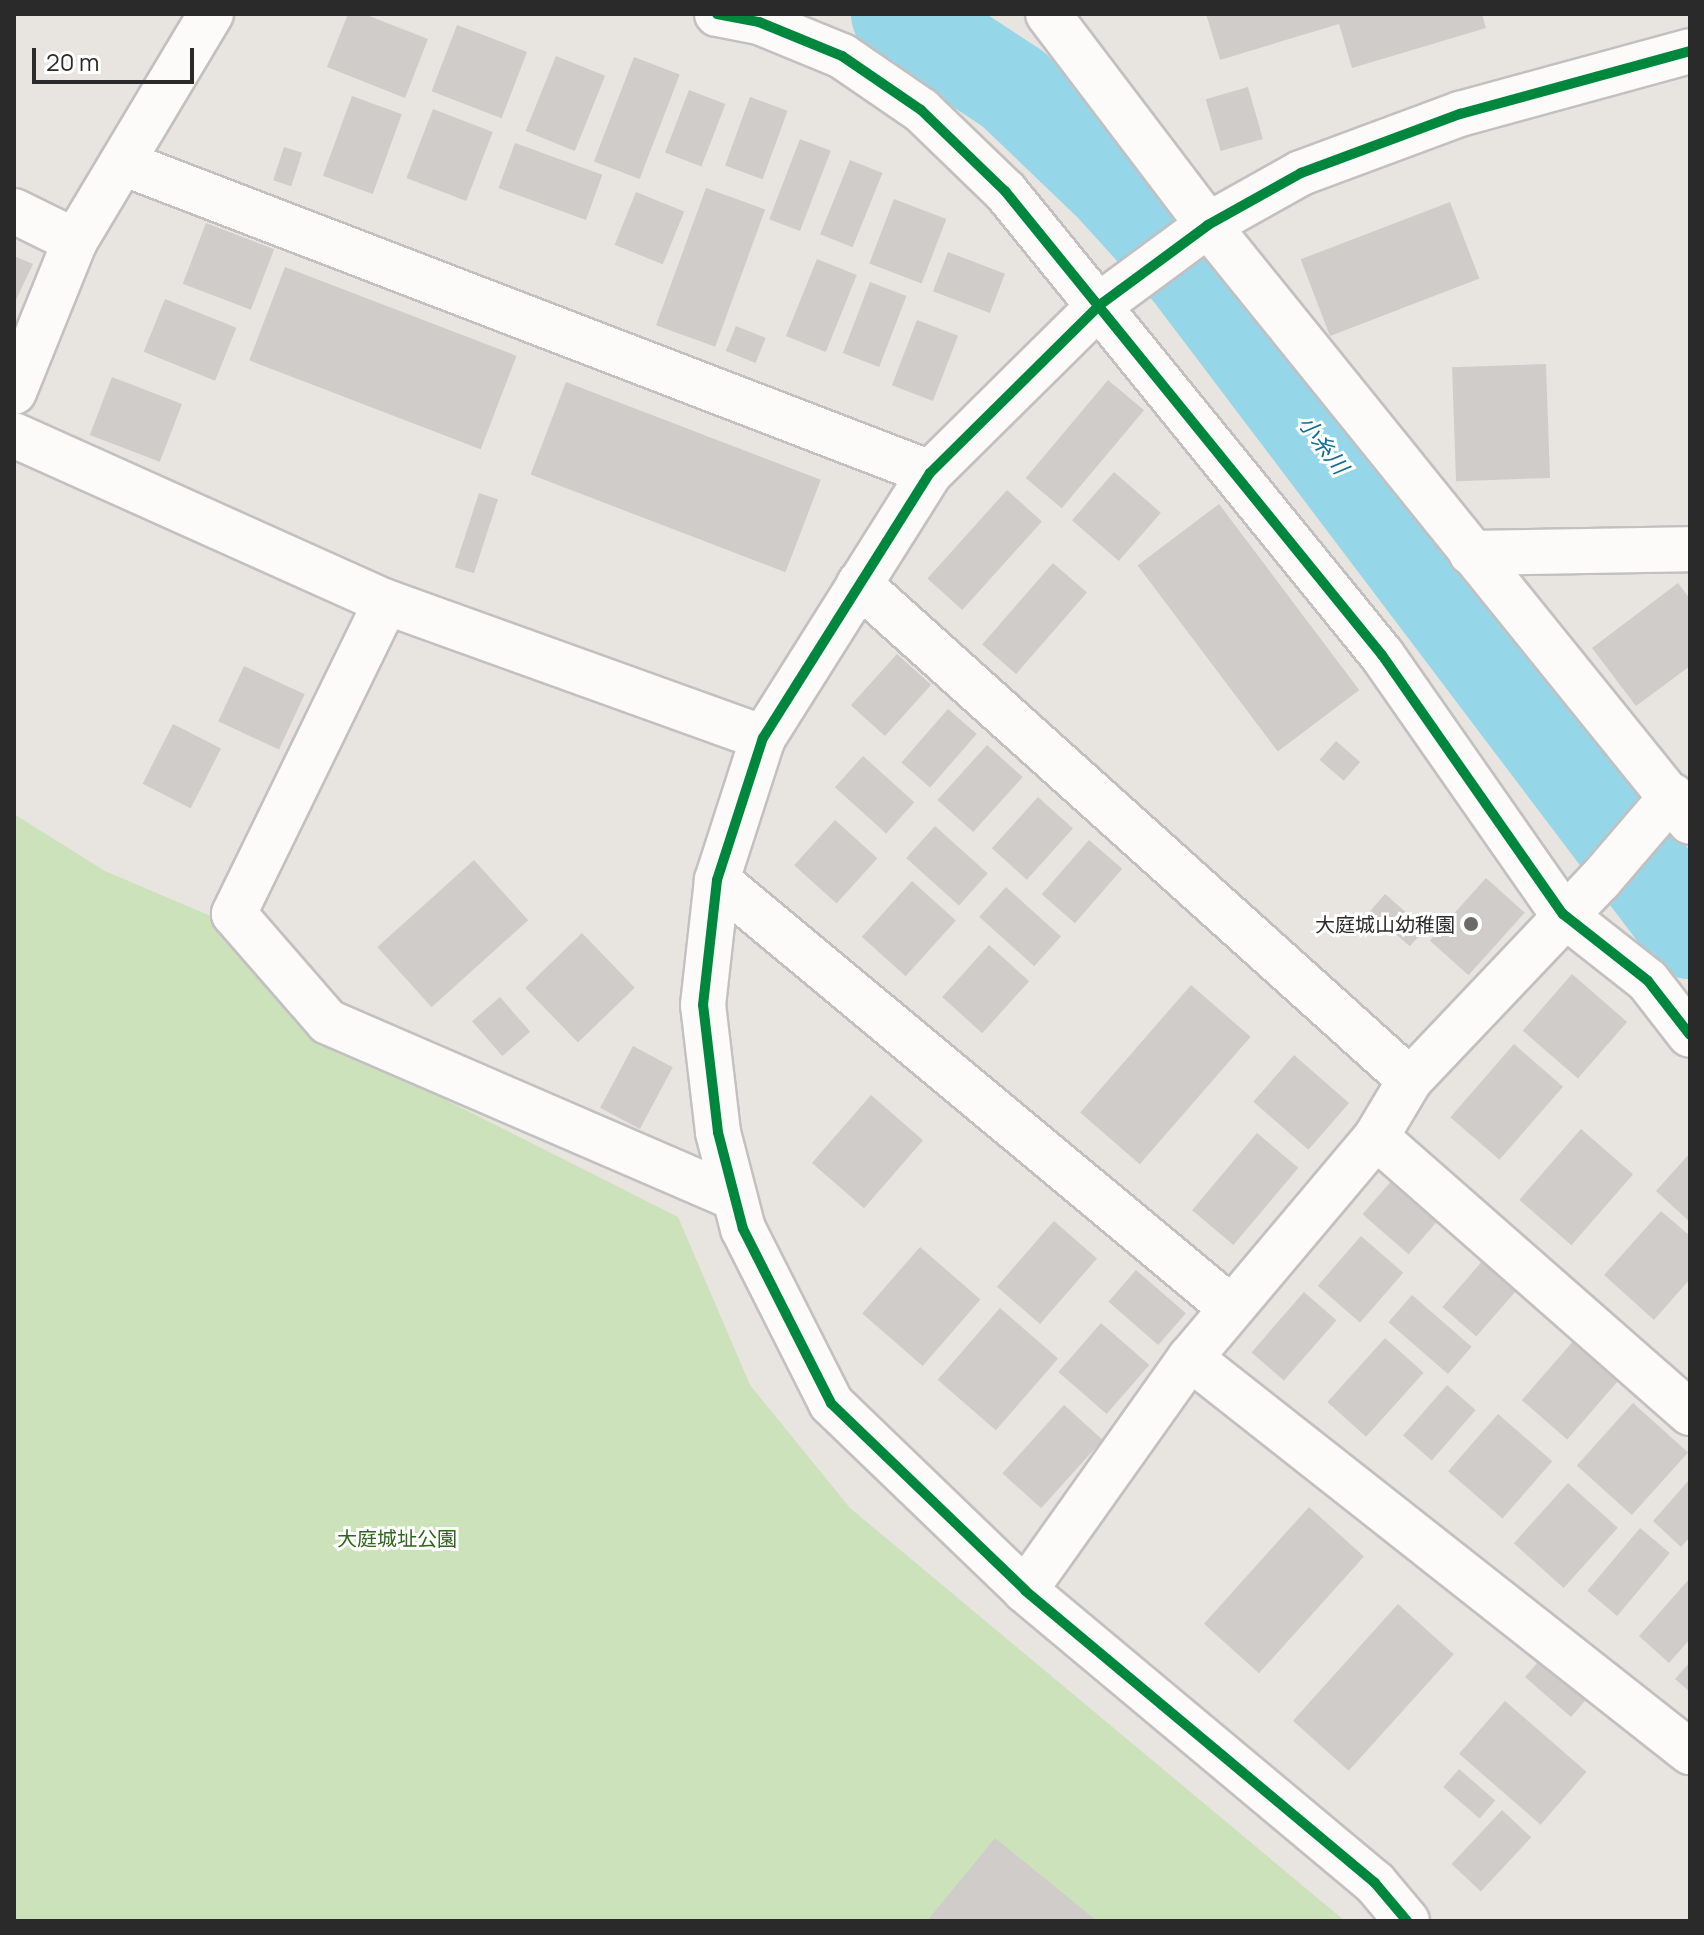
<!DOCTYPE html>
<meta charset="utf-8">
<style>
body{margin:0}
#map{position:relative;width:1704px;height:1935px;overflow:hidden;background:#e8e4e0;font-family:Manrope,"Noto Sans JP",sans-serif}
div>[style]{position:absolute}
.green>*{inset:0;background:#cce2ba}
.river>*{height:96px;margin:-48px;padding:0 48px;transform-origin:48px;border-radius:48px;background:#95d7e8}
.building>*{inset:0;background:#cfccca;transform-origin:0 0}
.roads{filter:drop-shadow(2px 0 #c2c0c1) drop-shadow(-2px 0 #c2c0c1) drop-shadow(0 2px #c2c0c1) drop-shadow(0 -2px #c2c0c1)}
.street>*{height:44px;margin:-22px;padding:0 22px;transform-origin:22px;border-radius:22px;background:#fcfbfa}
.secondary>*{height:44px;margin:-22px;padding:0 22px;transform-origin:22px;border-radius:22px;background:#fcfbfa}
.cycleway>*{height:10px;margin:-5px;padding:0 5px;transform-origin:5px;border-radius:5px;background:#00873e}
.dots>*{width:22px;height:22px;translate:-50% -50%;box-sizing:border-box;border:4px solid #fff;border-radius:50%}
span{translate:-50% -50%;white-space:nowrap;text-align:center;line-height:1.15;-webkit-text-stroke:6px #fff;paint-order:stroke}
.poi-label{font-size:20px;color:#2a2a2a}
.right{translate:-100% -50%;text-align:right}
.park-label{font-size:20px;color:#2f651c}
.water-label{font-size:22px;color:#116f97;font-style:italic}
.frame{position:absolute;inset:0;border:16px solid #2a2a2a;pointer-events:none}
.scale{position:absolute;left:32px;top:48px;width:162px;height:36px;box-sizing:border-box;border:4px solid #2a2a2a;border-top:0;padding-left:10px;font-size:24px;line-height:28px;white-space:nowrap;color:#2a2a2a;-webkit-text-stroke:6px #fff;paint-order:stroke}
</style>
<div id="map">
<div class="green">
<i style="clip-path:polygon(14px 814px,105px 871px,220px 920px,315px 1034px,678px 1217px,750px 1385px,850px 1508px,1345px 1921px,14px 1921px)"></i>
</div>
<div class="river">
<i style="left:899px;top:14px;width:136px;rotate:33.3deg"></i>
<i style="left:1013px;top:89px;width:140px;rotate:43.8deg"></i>
<i style="left:1114px;top:186px;width:113px;rotate:47.9deg"></i>
<i style="left:1190px;top:270px;width:829px;rotate:52.9deg"></i>
</div>
<div class="building">
<i style="clip-path:polygon(348px 14px,364px 14px,428px 39px,405px 98px,327px 67px)"></i>
<i style="clip-path:polygon(1206px 14px,1482px 14px,1486px 28px,1352px 68px,1339px 24px,1220px 60px)"></i>
<i style="left:457px;top:25px;width:75px;height:71px;rotate:21deg"></i>
<i style="left:556px;top:56px;width:53px;height:81px;rotate:22deg"></i>
<i style="left:634px;top:57px;width:49px;height:112px;rotate:21deg"></i>
<i style="left:1248px;top:87px;width:54px;height:44px;rotate:74deg"></i>
<i style="left:689px;top:90px;width:39px;height:67px;rotate:21deg"></i>
<i style="left:352px;top:96px;width:53px;height:85px;rotate:20deg"></i>
<i style="left:750px;top:97px;width:40px;height:73px;rotate:20deg"></i>
<i style="left:433px;top:109px;width:64px;height:74px;rotate:21deg"></i>
<i style="left:800px;top:139px;width:33px;height:86px;rotate:21deg"></i>
<i style="left:515px;top:143px;width:93px;height:48px;rotate:20deg"></i>
<i style="left:284px;top:147px;width:19px;height:35px;rotate:18deg"></i>
<i style="left:850px;top:160px;width:35px;height:80px;rotate:22deg"></i>
<i style="left:706px;top:188px;width:63px;height:146px;rotate:20deg"></i>
<i style="left:636px;top:192px;width:52px;height:57px;rotate:22deg"></i>
<i style="left:894px;top:199px;width:56px;height:69px;rotate:21deg"></i>
<i style="left:1450px;top:202px;width:82px;height:160px;rotate:69deg"></i>
<i style="left:206px;top:223px;width:73px;height:65px;rotate:21deg"></i>
<i style="left:948px;top:252px;width:61px;height:42px;rotate:21deg"></i>
<i style="clip-path:polygon(14px 256px,33px 264px,14px 304px)"></i>
<i style="left:817px;top:259px;width:43px;height:83px;rotate:22deg"></i>
<i style="left:285px;top:267px;width:248px;height:100px;rotate:21deg"></i>
<i style="left:870px;top:282px;width:39px;height:76px;rotate:21deg"></i>
<i style="left:165px;top:299px;width:77px;height:57px;rotate:22deg"></i>
<i style="left:917px;top:320px;width:44px;height:70px;rotate:21deg"></i>
<i style="left:736px;top:326px;width:32px;height:27px;rotate:22deg"></i>
<i style="left:1546px;top:364px;width:114px;height:94px;rotate:88deg"></i>
<i style="left:112px;top:377px;width:75px;height:62px;rotate:21deg"></i>
<i style="left:1108px;top:380px;width:47px;height:128px;rotate:40deg"></i>
<i style="left:566px;top:382px;width:273px;height:99px;rotate:21deg"></i>
<i style="left:1114px;top:472px;width:62px;height:64px;rotate:41deg"></i>
<i style="left:1007px;top:490px;width:47px;height:119px;rotate:42deg"></i>
<i style="left:479px;top:493px;width:20px;height:78px;rotate:18deg"></i>
<i style="left:1219px;top:504px;width:233px;height:102px;rotate:53deg"></i>
<i style="left:1053px;top:563px;width:45px;height:108px;rotate:41deg"></i>
<i style="clip-path:polygon(1678px 583px,1690px 599px,1690px 666px,1636px 706px,1592px 648px)"></i>
<i style="left:897px;top:654px;width:46px;height:69px;rotate:42deg"></i>
<i style="left:244px;top:666px;width:67px;height:61px;rotate:25deg"></i>
<i style="left:948px;top:709px;width:38px;height:71px;rotate:41deg"></i>
<i style="left:173px;top:724px;width:54px;height:67px;rotate:27deg"></i>
<i style="left:1336px;top:741px;width:32px;height:25px;rotate:41deg"></i>
<i style="left:987px;top:745px;width:48px;height:74px;rotate:42deg"></i>
<i style="left:863px;top:756px;width:69px;height:42px;rotate:42deg"></i>
<i style="left:1038px;top:797px;width:47px;height:69px;rotate:42deg"></i>
<i style="left:835px;top:820px;width:57px;height:61px;rotate:42deg"></i>
<i style="left:935px;top:826px;width:71px;height:43px;rotate:42deg"></i>
<i style="left:1089px;top:840px;width:44px;height:72px;rotate:41deg"></i>
<i style="left:474px;top:860px;width:81px;height:130px;rotate:48deg"></i>
<i style="left:1486px;top:878px;width:52px;height:84px;rotate:42deg"></i>
<i style="left:912px;top:881px;width:59px;height:75px;rotate:42deg"></i>
<i style="left:1006px;top:887px;width:74px;height:40px;rotate:42deg"></i>
<i style="left:1385px;top:894px;width:53px;height:23px;rotate:41deg"></i>
<i style="left:582px;top:933px;width:76px;height:79px;rotate:46deg"></i>
<i style="left:989px;top:945px;width:54px;height:70px;rotate:42deg"></i>
<i style="left:1572px;top:974px;width:73px;height:75px;rotate:41deg"></i>
<i style="left:1191px;top:985px;width:79px;height:169px;rotate:41deg"></i>
<i style="left:500px;top:997px;width:46px;height:37px;rotate:49deg"></i>
<i style="left:1514px;top:1044px;width:65px;height:97px;rotate:41deg"></i>
<i style="left:633px;top:1046px;width:45px;height:70px;rotate:28deg"></i>
<i style="left:1294px;top:1055px;width:73px;height:62px;rotate:41deg"></i>
<i style="left:871px;top:1095px;width:69px;height:90px;rotate:41deg"></i>
<i style="left:1581px;top:1129px;width:69px;height:94px;rotate:41deg"></i>
<i style="left:1257px;top:1133px;width:54px;height:101px;rotate:40deg"></i>
<i style="clip-path:polygon(1690px 1153px,1690px 1222px,1656px 1191px)"></i>
<i style="left:1394px;top:1178px;width:61px;height:48px;rotate:41deg"></i>
<i style="clip-path:polygon(1661px 1211px,1690px 1236px,1690px 1279px,1654px 1320px,1604px 1275px)"></i>
<i style="left:1054px;top:1221px;width:57px;height:87px;rotate:41deg"></i>
<i style="left:1361px;top:1236px;width:56px;height:66px;rotate:41deg"></i>
<i style="left:920px;top:1247px;width:80px;height:88px;rotate:41deg"></i>
<i style="left:1485px;top:1258px;width:45px;height:65px;rotate:41deg"></i>
<i style="left:1136px;top:1270px;width:66px;height:42px;rotate:41deg"></i>
<i style="left:1304px;top:1292px;width:43px;height:80px;rotate:41deg"></i>
<i style="left:1412px;top:1295px;width:79px;height:36px;rotate:41deg"></i>
<i style="left:1000px;top:1308px;width:77px;height:95px;rotate:41deg"></i>
<i style="left:1101px;top:1323px;width:64px;height:65px;rotate:41deg"></i>
<i style="left:1385px;top:1338px;width:52px;height:86px;rotate:42deg"></i>
<i style="left:1575px;top:1339px;width:60px;height:81px;rotate:41deg"></i>
<i style="left:1447px;top:1385px;width:38px;height:67px;rotate:41deg"></i>
<i style="left:1633px;top:1403px;width:74px;height:84px;rotate:42deg"></i>
<i style="left:1064px;top:1405px;width:52px;height:92px;rotate:42deg"></i>
<i style="left:1498px;top:1414px;width:72px;height:76px;rotate:41deg"></i>
<i style="clip-path:polygon(1690px 1479px,1690px 1537px,1681px 1547px,1653px 1521px)"></i>
<i style="left:1568px;top:1483px;width:67px;height:81px;rotate:42deg"></i>
<i style="left:1309px;top:1507px;width:74px;height:157px;rotate:42deg"></i>
<i style="left:1640px;top:1528px;width:39px;height:82px;rotate:40deg"></i>
<i style="clip-path:polygon(1690px 1578px,1690px 1639px,1669px 1663px,1639px 1636px)"></i>
<i style="left:1398px;top:1604px;width:75px;height:157px;rotate:42deg"></i>
<i style="left:1544px;top:1655px;width:61px;height:29px;rotate:41deg"></i>
<i style="clip-path:polygon(1690px 1662px,1690px 1692px,1675px 1679px)"></i>
<i style="left:1505px;top:1701px;width:108px;height:70px;rotate:41deg"></i>
<i style="left:1459px;top:1769px;width:48px;height:24px;rotate:41deg"></i>
<i style="left:1502px;top:1810px;width:40px;height:74px;rotate:43deg"></i>
<i style="clip-path:polygon(995px 1838px,1097px 1921px,927px 1921px)"></i>
</div>
<div class="roads">
<div class="street">
<i style="left:717px;top:14px;width:43px;rotate:10.8deg"></i>
<i style="left:759px;top:22px;width:90px;rotate:22.3deg"></i>
<i style="left:842px;top:56px;width:96px;rotate:34.4deg"></i>
<i style="left:921px;top:110px;width:117px;rotate:44deg"></i>
<i style="left:1005px;top:191px;width:598px;rotate:50.91deg"></i>
<i style="left:1382px;top:655px;width:316px;rotate:55.1deg"></i>
<i style="left:1563px;top:914px;width:108px;rotate:38.2deg"></i>
<i style="left:1648px;top:981px;width:68px;rotate:52.1deg"></i>
<i style="left:1048px;top:14px;width:265px;rotate:52.8deg"></i>
<i style="left:1208px;top:225px;width:767px;rotate:51.08deg"></i>
<i style="left:123px;top:163px;width:864px;rotate:21.01deg"></i>
<i style="left:14px;top:211px;width:68px;rotate:26.2deg"></i>
<i style="left:14px;top:392px;width:163px;rotate:-68deg"></i>
<i style="left:75px;top:241px;width:265px;rotate:-59.1deg"></i>
<i style="left:14px;top:435px;width:408px;rotate:24.2deg"></i>
<i style="left:386px;top:602px;width:401px;rotate:19.8deg"></i>
<i style="left:1471px;top:553px;width:219px;rotate:-1deg"></i>
<i style="left:859px;top:584px;width:741px;rotate:41.99deg"></i>
<i style="left:386px;top:602px;width:347px;rotate:116deg"></i>
<i style="left:234px;top:914px;width:143px;rotate:49deg"></i>
<i style="left:328px;top:1022px;width:443px;rotate:23.4deg"></i>
<i style="left:717px;top:880px;width:669px;rotate:39.78deg"></i>
<i style="left:1376px;top:1137px;width:418px;rotate:41.3deg"></i>
<i style="left:1190px;top:1358px;width:637px;rotate:38.24deg"></i>
<i style="left:1025px;top:1590px;width:285px;rotate:-54.6deg"></i>
<i style="left:1190px;top:1358px;width:289px;rotate:-49.9deg"></i>
<i style="left:1376px;top:1137px;width:66px;rotate:-59.2deg"></i>
<i style="left:1410px;top:1080px;width:276px;rotate:-46.5deg"></i>
<i style="left:1600px;top:880px;width:111px;rotate:-49.4deg"></i>
</div>
<div class="secondary">
<i style="left:1407px;top:1921px;width:50px;rotate:-130.1deg"></i>
<i style="left:1375px;top:1883px;width:456px;rotate:-140.1deg"></i>
<i style="left:1025px;top:1590px;width:269px;rotate:-136.1deg"></i>
<i style="left:831px;top:1403px;width:195px;rotate:-116.8deg"></i>
<i style="left:743px;top:1229px;width:100px;rotate:-104.5deg"></i>
<i style="left:718px;top:1132px;width:128px;rotate:-96.7deg"></i>
<i style="left:703px;top:1005px;width:126px;rotate:-83.6deg"></i>
<i style="left:717px;top:880px;width:149px;rotate:-72.1deg"></i>
<i style="left:763px;top:738px;width:313px;rotate:-57.8deg"></i>
<i style="left:930px;top:473px;width:240px;rotate:-44.7deg"></i>
<i style="left:1101px;top:304px;width:133px;rotate:-36.4deg"></i>
<i style="left:1208px;top:225px;width:107px;rotate:-29.2deg"></i>
<i style="left:1301px;top:173px;width:170px;rotate:-20.4deg"></i>
<i style="left:1460px;top:114px;width:238px;rotate:-15.3deg"></i>
</div>
</div>
<div class="cycleway">
<i style="left:717px;top:14px;width:43px;rotate:10.8deg"></i>
<i style="left:759px;top:22px;width:90px;rotate:22.3deg"></i>
<i style="left:842px;top:56px;width:96px;rotate:34.4deg"></i>
<i style="left:921px;top:110px;width:117px;rotate:44deg"></i>
<i style="left:1005px;top:191px;width:598px;rotate:50.91deg"></i>
<i style="left:1382px;top:655px;width:316px;rotate:55.1deg"></i>
<i style="left:1563px;top:914px;width:108px;rotate:38.2deg"></i>
<i style="left:1648px;top:981px;width:68px;rotate:52.1deg"></i>
<i style="left:1407px;top:1921px;width:50px;rotate:-130.1deg"></i>
<i style="left:1375px;top:1883px;width:456px;rotate:-140.1deg"></i>
<i style="left:1025px;top:1590px;width:269px;rotate:-136.1deg"></i>
<i style="left:831px;top:1403px;width:195px;rotate:-116.8deg"></i>
<i style="left:743px;top:1229px;width:100px;rotate:-104.5deg"></i>
<i style="left:718px;top:1132px;width:128px;rotate:-96.7deg"></i>
<i style="left:703px;top:1005px;width:126px;rotate:-83.6deg"></i>
<i style="left:717px;top:880px;width:149px;rotate:-72.1deg"></i>
<i style="left:763px;top:738px;width:313px;rotate:-57.8deg"></i>
<i style="left:930px;top:473px;width:240px;rotate:-44.7deg"></i>
<i style="left:1101px;top:304px;width:133px;rotate:-36.4deg"></i>
<i style="left:1208px;top:225px;width:107px;rotate:-29.2deg"></i>
<i style="left:1301px;top:173px;width:170px;rotate:-20.4deg"></i>
<i style="left:1460px;top:114px;width:238px;rotate:-15.3deg"></i>
</div>
<div class="dots">
<i style="left:1471px;top:924px;background:#6c6b6a"></i>
</div>
<div class="poi-label">
<span class="right" style="left:1455px;top:924px">大庭城山幼稚園</span>
</div>
<div class="park-label">
<span style="left:397px;top:1538px">大庭城址公園</span>
</div>
<div class="water-label">
<span style="left:1323px;top:445px;rotate:53deg">小糸川</span>
</div>
<div class="frame"></div>
<div class="scale">20 m</div>
</div>
